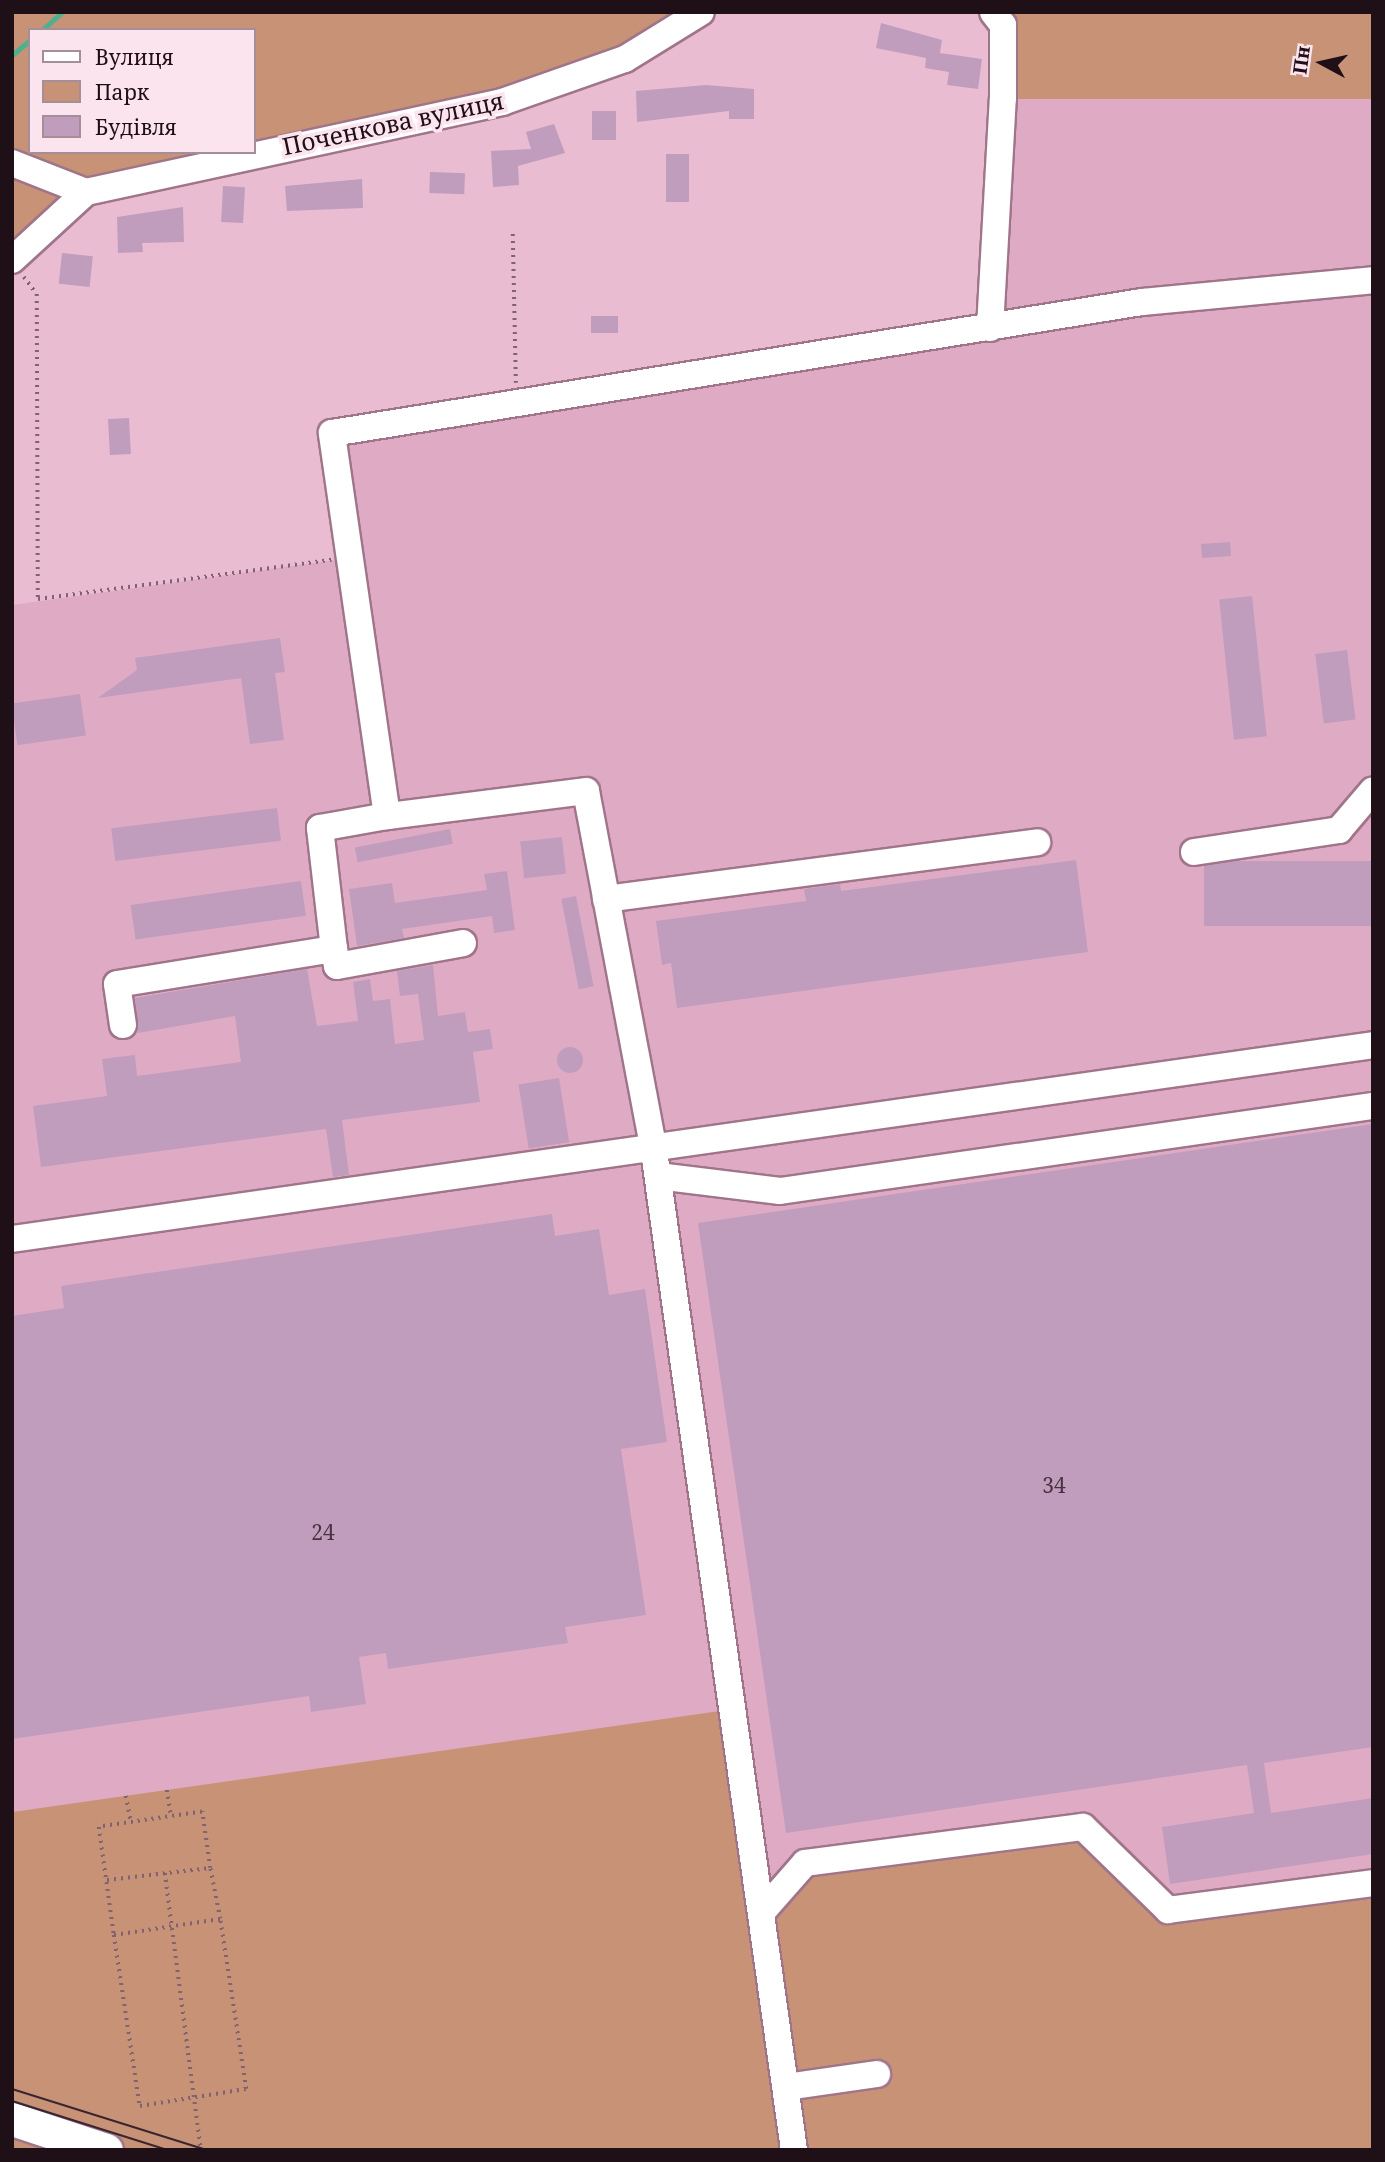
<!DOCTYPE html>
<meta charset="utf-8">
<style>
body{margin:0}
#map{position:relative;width:1385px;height:2162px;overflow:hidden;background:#eabcd2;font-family:"Noto Serif",serif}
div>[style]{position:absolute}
.built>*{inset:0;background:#dfabc4}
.green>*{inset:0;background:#c89276;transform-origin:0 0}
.stream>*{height:5px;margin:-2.5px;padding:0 2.5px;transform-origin:2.5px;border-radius:2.5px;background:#4db190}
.building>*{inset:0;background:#c09dbd;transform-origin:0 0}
.round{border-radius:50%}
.path>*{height:3.5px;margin-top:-1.75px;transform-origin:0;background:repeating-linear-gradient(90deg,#806270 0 2px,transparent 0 7px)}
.roads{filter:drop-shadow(2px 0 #a0758a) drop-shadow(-2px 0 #a0758a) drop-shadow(0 2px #a0758a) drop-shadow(0 -2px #a0758a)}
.minor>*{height:26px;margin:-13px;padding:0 13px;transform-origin:13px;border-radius:13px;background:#fff}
.major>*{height:33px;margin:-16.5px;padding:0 16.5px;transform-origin:16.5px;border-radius:16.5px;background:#fff}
.tram>*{height:2px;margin:-1px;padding:0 1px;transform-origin:1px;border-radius:1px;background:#39252f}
span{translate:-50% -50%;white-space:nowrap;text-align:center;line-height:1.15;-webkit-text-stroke:7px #fce4ef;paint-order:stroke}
.number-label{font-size:21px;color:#473240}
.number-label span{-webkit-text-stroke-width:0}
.street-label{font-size:24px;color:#1f0f17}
.frame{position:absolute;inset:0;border:14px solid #1f0f17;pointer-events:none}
.legend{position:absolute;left:28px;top:28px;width:228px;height:126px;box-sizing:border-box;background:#fce4ef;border:2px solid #a48f99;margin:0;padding:9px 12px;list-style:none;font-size:21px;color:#1f0f17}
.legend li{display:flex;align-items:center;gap:14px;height:35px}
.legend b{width:35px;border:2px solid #a48f99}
.north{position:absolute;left:1287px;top:28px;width:70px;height:70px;-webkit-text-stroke:5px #fce4ef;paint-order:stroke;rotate:278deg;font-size:19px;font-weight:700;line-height:28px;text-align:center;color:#1f0f17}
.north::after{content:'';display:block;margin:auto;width:24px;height:32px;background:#1f0f17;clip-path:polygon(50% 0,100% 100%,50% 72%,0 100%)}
</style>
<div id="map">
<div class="built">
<i style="clip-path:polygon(1373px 95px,1373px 1883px,1168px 1910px,762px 1912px,733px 1710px,12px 1812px,12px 605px,349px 558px,332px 433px,990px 328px,1003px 98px)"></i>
</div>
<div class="green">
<i style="clip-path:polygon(evenodd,12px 12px,668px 12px,669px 32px,625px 59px,502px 102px,87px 191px,12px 260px,12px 12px,30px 30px,254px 30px,254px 152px,30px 152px,30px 30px)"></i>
<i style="left:993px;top:12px;width:380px;height:87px"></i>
<i style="clip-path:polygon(734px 1709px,762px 1911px,806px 1863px,1083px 1827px,1168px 1910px,1373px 1883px,1373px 2150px,12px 2150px,12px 1812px)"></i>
</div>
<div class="stream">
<i style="left:42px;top:30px;width:27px;rotate:-42deg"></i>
<i style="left:12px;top:55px;width:23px;rotate:-40deg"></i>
</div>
<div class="building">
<i style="clip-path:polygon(881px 23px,942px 40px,940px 53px,982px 59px,978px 89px,947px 85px,949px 72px,925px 68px,926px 58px,876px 48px)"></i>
<i style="clip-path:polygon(706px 85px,754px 89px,754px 119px,729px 119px,729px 111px,637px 122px,636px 91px)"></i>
<i style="left:592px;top:111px;width:24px;height:29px"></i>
<i style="clip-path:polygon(554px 124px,565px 153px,518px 166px,519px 185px,493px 187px,491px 151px,531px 149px,526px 132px)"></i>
<i style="left:666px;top:154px;width:23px;height:48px"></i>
<i style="left:430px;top:172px;width:35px;height:21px;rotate:2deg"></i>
<i style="clip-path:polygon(362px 179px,363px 208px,287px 211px,285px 186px)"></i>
<i style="left:223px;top:186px;width:22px;height:36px;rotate:3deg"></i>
<i style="clip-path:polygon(183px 207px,184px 242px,142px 243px,143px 252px,118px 253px,117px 217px)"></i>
<i style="left:62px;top:253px;width:31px;height:31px;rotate:6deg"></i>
<i style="left:591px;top:316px;width:27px;height:17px"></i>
<i style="left:129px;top:418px;width:36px;height:21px;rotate:87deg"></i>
<i style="left:1230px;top:542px;width:14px;height:29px;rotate:86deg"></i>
<i style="left:1252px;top:596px;width:141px;height:33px;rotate:84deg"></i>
<i style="clip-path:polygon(280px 638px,285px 672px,275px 673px,284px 740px,250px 744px,241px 678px,98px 698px,137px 670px,135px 658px)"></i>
<i style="left:1347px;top:650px;width:70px;height:32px;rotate:83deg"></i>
<i style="left:80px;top:694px;width:42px;height:69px;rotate:82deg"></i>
<i style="left:277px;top:808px;width:33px;height:167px;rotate:83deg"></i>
<i style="left:450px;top:829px;width:15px;height:97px;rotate:79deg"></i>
<i style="left:562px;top:837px;width:37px;height:42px;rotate:84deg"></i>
<i style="clip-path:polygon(1076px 860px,1088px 952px,677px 1008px,671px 963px,662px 965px,656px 921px,806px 901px,804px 889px,840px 884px,841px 891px)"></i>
<i style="left:1373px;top:861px;width:65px;height:169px;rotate:90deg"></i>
<i style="clip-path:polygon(507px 871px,515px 930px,494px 933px,492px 916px,402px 929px,404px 938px,357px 946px,349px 889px,392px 883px,395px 903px,487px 890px,484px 874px)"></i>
<i style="left:301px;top:881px;width:35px;height:172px;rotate:82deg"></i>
<i style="left:576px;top:896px;width:92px;height:15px;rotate:79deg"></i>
<i style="clip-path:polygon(433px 965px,438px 1016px,465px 1012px,468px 1032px,490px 1029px,493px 1049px,473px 1052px,480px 1102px,342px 1120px,349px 1175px,333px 1177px,326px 1129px,41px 1167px,33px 1106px,107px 1096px,102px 1059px,135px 1055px,137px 1076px,241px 1062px,235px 1016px,138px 1033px,135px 998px,307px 969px,317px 1026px,358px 1021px,353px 982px,370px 979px,373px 1001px,390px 999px,395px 1044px,424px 1040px,418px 994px,400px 996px,397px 971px)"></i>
<i class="round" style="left:557px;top:1047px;width:26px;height:26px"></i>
<i style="left:559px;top:1078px;width:65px;height:41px;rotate:81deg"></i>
<i style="clip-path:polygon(1373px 1124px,1373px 1747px,1264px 1763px,1271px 1813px,1373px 1798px,1373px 1854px,1170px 1884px,1162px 1827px,1254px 1813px,1247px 1765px,786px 1833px,698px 1223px)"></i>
<i style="clip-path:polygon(552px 1214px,555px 1236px,599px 1229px,609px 1295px,645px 1289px,667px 1442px,621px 1449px,646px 1615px,565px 1627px,568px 1643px,388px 1669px,386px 1653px,359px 1657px,366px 1704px,311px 1712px,309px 1696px,12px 1739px,12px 1316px,64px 1308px,61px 1286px)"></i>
</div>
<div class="path">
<i style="left:513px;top:234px;width:149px;rotate:88.8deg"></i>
<i style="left:24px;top:277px;width:21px;rotate:53deg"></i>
<i style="left:37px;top:294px;width:305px;rotate:89.8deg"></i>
<i style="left:38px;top:599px;width:296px;rotate:-7.6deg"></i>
<i style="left:167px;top:1790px;width:26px;rotate:81deg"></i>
<i style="left:126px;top:1796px;width:26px;rotate:79deg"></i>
<i style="left:165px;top:1873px;width:279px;rotate:82.6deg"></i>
<i style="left:107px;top:1880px;width:104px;rotate:-6.6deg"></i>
<i style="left:114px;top:1935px;width:173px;rotate:81.4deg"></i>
<i style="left:140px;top:2106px;width:107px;rotate:-9.1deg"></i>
<i style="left:246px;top:2089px;width:172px;rotate:-98.7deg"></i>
<i style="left:220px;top:1919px;width:52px;rotate:-101.1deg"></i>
<i style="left:210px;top:1868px;width:57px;rotate:-98.1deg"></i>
<i style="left:202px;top:1812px;width:104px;rotate:171.7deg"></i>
<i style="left:99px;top:1827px;width:109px;rotate:82.1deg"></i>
<i style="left:114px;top:1935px;width:107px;rotate:-8.6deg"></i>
</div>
<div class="roads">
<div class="minor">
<i style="left:12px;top:163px;width:79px;rotate:21.4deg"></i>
<i style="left:12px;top:260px;width:100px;rotate:-42.6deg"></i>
<i style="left:86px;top:192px;width:426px;rotate:-12.2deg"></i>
<i style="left:502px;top:102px;width:130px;rotate:-19.3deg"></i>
<i style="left:625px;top:59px;width:89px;rotate:-31.7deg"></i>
<i style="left:990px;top:328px;width:230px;rotate:-86.8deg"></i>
<i style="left:1003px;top:98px;width:73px;rotate:-90deg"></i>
<i style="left:1003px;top:25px;width:16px;rotate:-128deg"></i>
<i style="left:1194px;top:852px;width:147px;rotate:-8.6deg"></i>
<i style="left:1339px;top:830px;width:52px;rotate:-49.6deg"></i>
<i style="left:606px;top:899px;width:435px;rotate:-7.5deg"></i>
<i style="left:334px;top:949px;width:17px;rotate:80deg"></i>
<i style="left:337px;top:966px;width:128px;rotate:-10.3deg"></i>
<i style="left:123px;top:1025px;width:41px;rotate:-98.3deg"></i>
<i style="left:117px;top:984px;width:220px;rotate:-9.2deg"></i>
<i style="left:334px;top:949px;width:122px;rotate:-96.6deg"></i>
<i style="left:320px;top:828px;width:68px;rotate:-10.2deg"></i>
<i style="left:658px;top:1176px;width:123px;rotate:7deg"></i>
<i style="left:780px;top:1191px;width:599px;rotate:-8.16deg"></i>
<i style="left:12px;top:1239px;width:1375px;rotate:-8.11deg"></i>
<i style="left:762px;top:1912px;width:65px;rotate:-48.7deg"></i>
<i style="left:805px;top:1863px;width:280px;rotate:-7.4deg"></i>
<i style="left:1083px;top:1827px;width:119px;rotate:44.3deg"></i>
<i style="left:1168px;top:1910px;width:207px;rotate:-7.5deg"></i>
<i style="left:786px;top:2087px;width:92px;rotate:-8.1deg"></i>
<i style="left:794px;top:2150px;width:1009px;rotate:-97.98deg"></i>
<i style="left:654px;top:1151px;width:366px;rotate:-100.7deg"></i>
<i style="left:586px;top:791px;width:201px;rotate:172.8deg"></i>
<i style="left:387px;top:816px;width:387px;rotate:-98.2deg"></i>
<i style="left:332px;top:433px;width:821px;rotate:-9.19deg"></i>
<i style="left:1142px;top:302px;width:232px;rotate:-5.4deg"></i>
</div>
<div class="major">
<i style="left:12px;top:2119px;width:99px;rotate:18.3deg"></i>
</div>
</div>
<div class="tram">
<i style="left:12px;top:2089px;width:204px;rotate:17.4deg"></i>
<i style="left:12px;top:2101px;width:163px;rotate:17.5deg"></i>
</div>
<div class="number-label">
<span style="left:1054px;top:1485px">34</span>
<span style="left:323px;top:1532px">24</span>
</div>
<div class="street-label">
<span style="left:393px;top:123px;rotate:-12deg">Поченкова вулиця</span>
</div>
<div class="frame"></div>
<ul class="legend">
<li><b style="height:9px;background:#fff"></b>Вулиця</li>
<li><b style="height:19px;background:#c89276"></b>Парк</li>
<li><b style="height:19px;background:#c09dbd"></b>Будівля</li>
</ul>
<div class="north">Пн</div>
</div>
